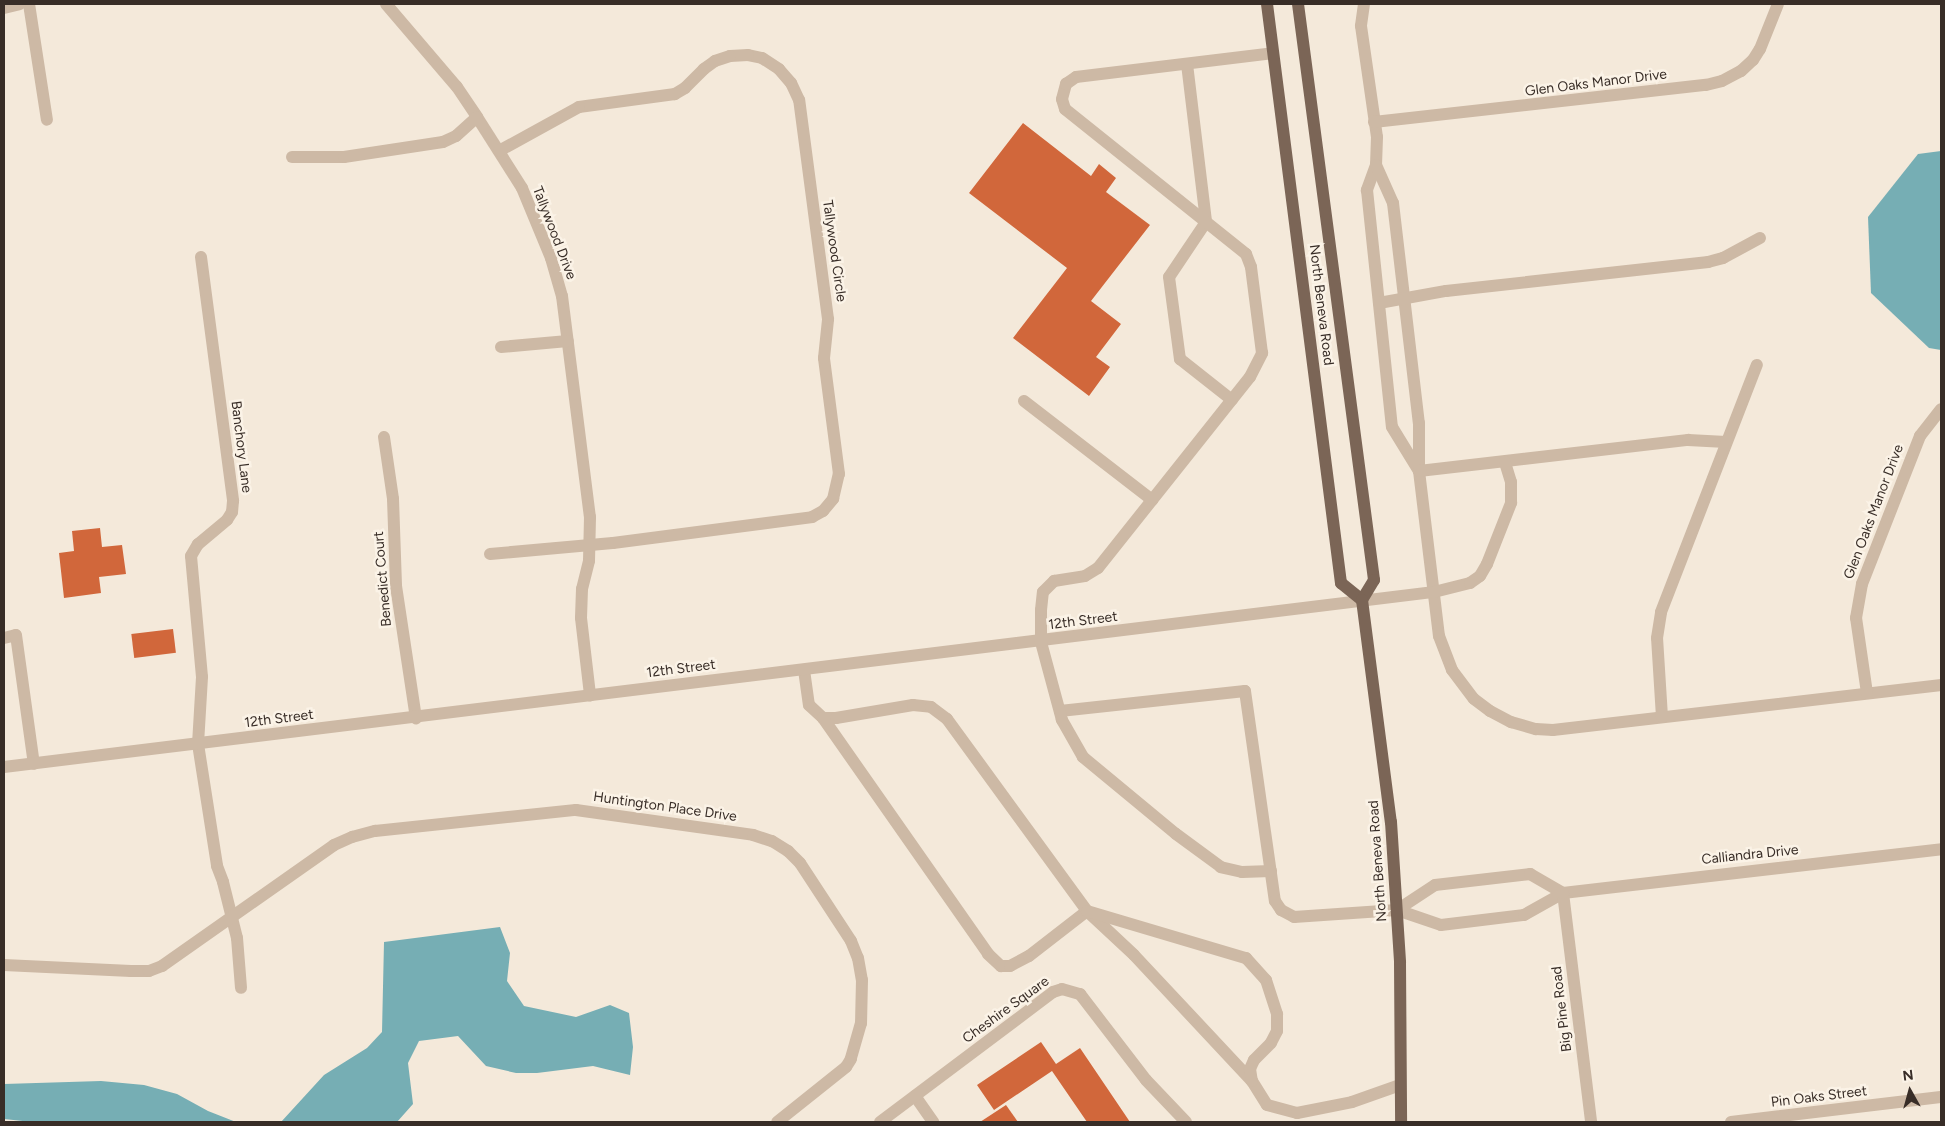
<!DOCTYPE html>
<style>
body{margin:0}
#map{position:relative;width:1945px;height:1126px;overflow:hidden;background:#f4e9da;font-family:Figtree,sans-serif}
div>[style]{position:absolute}
.water>*{inset:0;background:#76aeb4}
.building>*{inset:0;background:#d1673b;transform-origin:0 0}
.minor>*{height:12px;margin:-6px;padding:0 6px;transform-origin:6px;border-radius:6px;background:#cdb9a5}
.major>*{height:12px;margin:-6px;padding:0 6px;transform-origin:6px;border-radius:6px;background:#7b6556}
span{translate:-50% -50%;white-space:nowrap;text-align:center;line-height:1.15;-webkit-text-stroke:5px #fbf3e7;paint-order:stroke}
.street-label{font-size:14px;color:#382d27}
.frame{position:absolute;inset:0;border:5px solid #382d27;pointer-events:none}
.north{position:absolute;left:1885px;top:1066px;width:50px;height:50px;-webkit-text-stroke:4px #fbf3e7;paint-order:stroke;rotate:353deg;font-size:14px;font-weight:700;line-height:20px;text-align:center;color:#382d27}
.north::after{content:'';display:block;margin:auto;width:18px;height:22px;background:#382d27;clip-path:polygon(50% 0,100% 100%,50% 72%,0 100%)}
</style>
<div id="map">
<div class="water">
<i style="clip-path:polygon(1941px 151px,1941px 350px,1929px 348px,1871px 293px,1868px 217px,1918px 154px)"></i>
<i style="clip-path:polygon(500px 927px,510px 953px,507px 981px,524px 1006px,576px 1017px,610px 1005px,629px 1013px,633px 1047px,630px 1075px,593px 1066px,537px 1073px,516px 1073px,486px 1066px,458px 1036px,419px 1041px,408px 1063px,413px 1104px,397px 1122px,281px 1122px,324px 1075px,367px 1048px,382px 1032px,384px 942px)"></i>
<i style="clip-path:polygon(101px 1081px,144px 1085px,177px 1094px,208px 1111px,236px 1122px,32px 1122px,4px 1119px,4px 1084px)"></i>
</div>
<div class="building">
<i style="clip-path:polygon(1023px 123px,1091px 176px,1099px 164px,1116px 178px,1106px 192px,1150px 225px,1091px 301px,1121px 324px,1096px 357px,1110px 367px,1089px 396px,1013px 338px,1067px 268px,969px 193px)"></i>
<i style="clip-path:polygon(100px 528px,102px 547px,122px 545px,126px 574px,99px 577px,101px 593px,64px 598px,59px 553px,74px 551px,72px 531px)"></i>
<i style="left:173px;top:629px;width:24px;height:42px;rotate:83deg"></i>
<i style="clip-path:polygon(1041px 1042px,1056px 1064px,1080px 1048px,1130px 1122px,1087px 1122px,1052px 1071px,994px 1110px,977px 1085px)"></i>
<i style="clip-path:polygon(1006px 1105px,1018px 1122px,980px 1122px)"></i>
</div>
<div class="minor">
<i style="left:29px;top:4px;width:117px;rotate:81.2deg"></i>
<i style="left:386px;top:4px;width:109px;rotate:49.5deg"></i>
<i style="left:457px;top:87px;width:36px;rotate:56deg"></i>
<i style="left:477px;top:117px;width:84px;rotate:57.6deg"></i>
<i style="left:522px;top:188px;width:76px;rotate:67.5deg"></i>
<i style="left:551px;top:258px;width:40px;rotate:74deg"></i>
<i style="left:562px;top:296px;width:223px;rotate:82.8deg"></i>
<i style="left:590px;top:517px;width:44px;rotate:91.3deg"></i>
<i style="left:589px;top:561px;width:29px;rotate:104deg"></i>
<i style="left:582px;top:589px;width:29px;rotate:92deg"></i>
<i style="left:581px;top:618px;width:78px;rotate:83.3deg"></i>
<i style="left:1364px;top:4px;width:22px;rotate:98deg"></i>
<i style="left:1361px;top:26px;width:112px;rotate:81.8deg"></i>
<i style="left:1377px;top:137px;width:28px;rotate:92deg"></i>
<i style="left:1376px;top:165px;width:27px;rotate:110deg"></i>
<i style="left:1367px;top:190px;width:238px;rotate:84deg"></i>
<i style="left:1392px;top:427px;width:52px;rotate:58.5deg"></i>
<i style="left:4px;top:8px;width:16px;rotate:-14deg"></i>
<i style="left:1187px;top:64px;width:159px;rotate:83.1deg"></i>
<i style="left:1206px;top:222px;width:66px;rotate:123.9deg"></i>
<i style="left:1169px;top:277px;width:83px;rotate:82.4deg"></i>
<i style="left:1180px;top:359px;width:66px;rotate:38.3deg"></i>
<i style="left:1374px;top:122px;width:334px;rotate:-6.4deg"></i>
<i style="left:1706px;top:85px;width:16px;rotate:-14deg"></i>
<i style="left:1722px;top:81px;width:21px;rotate:-28deg"></i>
<i style="left:1741px;top:71px;width:16px;rotate:-43deg"></i>
<i style="left:1753px;top:60px;width:13px;rotate:-58deg"></i>
<i style="left:1760px;top:49px;width:48px;rotate:-68.2deg"></i>
<i style="left:292px;top:157px;width:52px"></i>
<i style="left:344px;top:157px;width:100px;rotate:-8.6deg"></i>
<i style="left:443px;top:142px;width:14px;rotate:-25deg"></i>
<i style="left:456px;top:136px;width:28px;rotate:-42deg"></i>
<i style="left:1376px;top:165px;width:42px;rotate:65.9deg"></i>
<i style="left:1393px;top:203px;width:222px;rotate:83.3deg"></i>
<i style="left:1419px;top:423px;width:48px;rotate:90deg"></i>
<i style="left:1419px;top:471px;width:166px;rotate:83.1deg"></i>
<i style="left:1439px;top:636px;width:36px;rotate:69deg"></i>
<i style="left:1452px;top:670px;width:36px;rotate:53deg"></i>
<i style="left:1474px;top:699px;width:20px;rotate:37deg"></i>
<i style="left:1490px;top:711px;width:24px;rotate:28deg"></i>
<i style="left:1511px;top:722px;width:26px;rotate:16deg"></i>
<i style="left:1536px;top:729px;width:17px;rotate:3deg"></i>
<i style="left:1553px;top:730px;width:391px;rotate:-6.6deg"></i>
<i style="left:201px;top:257px;width:246px;rotate:82.5deg"></i>
<i style="left:233px;top:501px;width:11px;rotate:95deg"></i>
<i style="left:232px;top:512px;width:9px;rotate:122deg"></i>
<i style="left:227px;top:520px;width:38px;rotate:140deg"></i>
<i style="left:198px;top:544px;width:14px;rotate:120deg"></i>
<i style="left:191px;top:556px;width:121px;rotate:84.8deg"></i>
<i style="left:202px;top:677px;width:67px;rotate:93.4deg"></i>
<i style="left:198px;top:744px;width:123px;rotate:81.1deg"></i>
<i style="left:217px;top:866px;width:17px;rotate:69deg"></i>
<i style="left:223px;top:882px;width:58px;rotate:76deg"></i>
<i style="left:237px;top:938px;width:50px;rotate:85.4deg"></i>
<i style="left:1379px;top:303px;width:68px;rotate:-10.2deg"></i>
<i style="left:1446px;top:291px;width:264px;rotate:-6.3deg"></i>
<i style="left:1708px;top:262px;width:16px;rotate:-15deg"></i>
<i style="left:1723px;top:258px;width:42px;rotate:-28.4deg"></i>
<i style="left:501px;top:347px;width:67px;rotate:-5.1deg"></i>
<i style="left:1024px;top:401px;width:162px;rotate:37.7deg"></i>
<i style="left:384px;top:437px;width:63px;rotate:81.7deg"></i>
<i style="left:393px;top:499px;width:87px;rotate:88deg"></i>
<i style="left:396px;top:586px;width:134px;rotate:81.4deg"></i>
<i style="left:1419px;top:471px;width:271px;rotate:-6.6deg"></i>
<i style="left:1688px;top:440px;width:38px;rotate:3deg"></i>
<i style="left:490px;top:554px;width:123px;rotate:-5.1deg"></i>
<i style="left:613px;top:543px;width:201px;rotate:-7.4deg"></i>
<i style="left:812px;top:517px;width:13px;rotate:-29deg"></i>
<i style="left:823px;top:511px;width:16px;rotate:-50deg"></i>
<i style="left:833px;top:499px;width:26px;rotate:-77deg"></i>
<i style="left:839px;top:474px;width:117px;rotate:-97.4deg"></i>
<i style="left:824px;top:358px;width:39px;rotate:-84deg"></i>
<i style="left:828px;top:319px;width:221px;rotate:-97.5deg"></i>
<i style="left:799px;top:100px;width:19px;rotate:-115deg"></i>
<i style="left:791px;top:83px;width:18px;rotate:-131deg"></i>
<i style="left:779px;top:69px;width:20px;rotate:-147deg"></i>
<i style="left:762px;top:58px;width:14px;rotate:-168deg"></i>
<i style="left:748px;top:55px;width:18px;rotate:177deg"></i>
<i style="left:730px;top:56px;width:16px;rotate:162deg"></i>
<i style="left:715px;top:61px;width:14px;rotate:144deg"></i>
<i style="left:704px;top:69px;width:27px;rotate:135deg"></i>
<i style="left:685px;top:88px;width:12px;rotate:149deg"></i>
<i style="left:675px;top:94px;width:97px;rotate:172.3deg"></i>
<i style="left:579px;top:107px;width:91px;rotate:151.2deg"></i>
<i style="left:4px;top:638px;width:12px;rotate:-14deg"></i>
<i style="left:16px;top:635px;width:130px;rotate:82.1deg"></i>
<i style="left:804px;top:670px;width:35px;rotate:82deg"></i>
<i style="left:809px;top:705px;width:19px;rotate:43deg"></i>
<i style="left:823px;top:718px;width:288px;rotate:55deg"></i>
<i style="left:988px;top:954px;width:18px;rotate:43deg"></i>
<i style="left:1001px;top:966px;width:9px"></i>
<i style="left:1010px;top:966px;width:21px;rotate:-28deg"></i>
<i style="left:1029px;top:956px;width:73px;rotate:-37.8deg"></i>
<i style="left:1087px;top:911px;width:64px;rotate:43.1deg"></i>
<i style="left:1134px;top:955px;width:173px;rotate:46.9deg"></i>
<i style="left:1252px;top:1081px;width:28px;rotate:58deg"></i>
<i style="left:1267px;top:1105px;width:31px;rotate:15deg"></i>
<i style="left:1297px;top:1113px;width:56px;rotate:-11.3deg"></i>
<i style="left:1352px;top:1102px;width:51px;rotate:-19.5deg"></i>
<i style="left:1867px;top:693px;width:76px;rotate:-98.3deg"></i>
<i style="left:1856px;top:618px;width:35px;rotate:-80deg"></i>
<i style="left:1862px;top:584px;width:159px;rotate:-68.6deg"></i>
<i style="left:1920px;top:436px;width:34px;rotate:-52deg"></i>
<i style="left:1060px;top:711px;width:186px;rotate:-6.2deg"></i>
<i style="left:1245px;top:691px;width:212px;rotate:81.9deg"></i>
<i style="left:1275px;top:901px;width:11px;rotate:56deg"></i>
<i style="left:1281px;top:910px;width:15px;rotate:28deg"></i>
<i style="left:1294px;top:917px;width:103px;rotate:-3.9deg"></i>
<i style="left:1397px;top:910px;width:46px;rotate:18.8deg"></i>
<i style="left:1441px;top:925px;width:84px;rotate:-6.9deg"></i>
<i style="left:1524px;top:915px;width:45px;rotate:-29.4deg"></i>
<i style="left:1563px;top:893px;width:381px;rotate:-6.6deg"></i>
<i style="left:1662px;top:717px;width:79px;rotate:-93.6deg"></i>
<i style="left:1657px;top:638px;width:26px;rotate:-81deg"></i>
<i style="left:1661px;top:612px;width:265px;rotate:-68.8deg"></i>
<i style="left:823px;top:718px;width:13px"></i>
<i style="left:836px;top:718px;width:78px;rotate:-9.6deg"></i>
<i style="left:913px;top:705px;width:18px;rotate:6deg"></i>
<i style="left:931px;top:707px;width:20px;rotate:37deg"></i>
<i style="left:947px;top:719px;width:238px;rotate:53.9deg"></i>
<i style="left:1087px;top:911px;width:166px;rotate:16.5deg"></i>
<i style="left:1246px;top:958px;width:30px;rotate:48deg"></i>
<i style="left:1266px;top:980px;width:36px;rotate:72deg"></i>
<i style="left:1277px;top:1014px;width:17px;rotate:90deg"></i>
<i style="left:1277px;top:1031px;width:13px;rotate:117deg"></i>
<i style="left:1271px;top:1043px;width:24px;rotate:135deg"></i>
<i style="left:1254px;top:1060px;width:10px;rotate:114deg"></i>
<i style="left:1250px;top:1069px;width:12px;rotate:81deg"></i>
<i style="left:4px;top:767px;width:1441px;rotate:-6.98deg"></i>
<i style="left:1434px;top:592px;width:37px;rotate:-14deg"></i>
<i style="left:1470px;top:583px;width:12px;rotate:-35deg"></i>
<i style="left:1480px;top:576px;width:14px;rotate:-60deg"></i>
<i style="left:1487px;top:564px;width:66px;rotate:-68.5deg"></i>
<i style="left:1511px;top:503px;width:21px;rotate:-90deg"></i>
<i style="left:1511px;top:482px;width:21px;rotate:-107deg"></i>
<i style="left:1271px;top:871px;width:29px;rotate:178deg"></i>
<i style="left:1242px;top:872px;width:22px;rotate:-167deg"></i>
<i style="left:1221px;top:867px;width:56px;rotate:-143.7deg"></i>
<i style="left:1176px;top:834px;width:121px;rotate:-140.4deg"></i>
<i style="left:1083px;top:757px;width:43px;rotate:-119.6deg"></i>
<i style="left:1062px;top:720px;width:81px;rotate:-105.1deg"></i>
<i style="left:1041px;top:642px;width:32px;rotate:-90deg"></i>
<i style="left:1041px;top:610px;width:18px;rotate:-84deg"></i>
<i style="left:1043px;top:592px;width:16px;rotate:-45deg"></i>
<i style="left:1054px;top:581px;width:31px;rotate:-9deg"></i>
<i style="left:1085px;top:576px;width:15px;rotate:-32deg"></i>
<i style="left:1098px;top:568px;width:244px;rotate:-51.5deg"></i>
<i style="left:1250px;top:377px;width:27px;rotate:-63deg"></i>
<i style="left:1262px;top:353px;width:87px;rotate:-97.3deg"></i>
<i style="left:1251px;top:267px;width:14px;rotate:-111deg"></i>
<i style="left:1246px;top:254px;width:232px;rotate:-141.3deg"></i>
<i style="left:1065px;top:109px;width:10px;rotate:-107deg"></i>
<i style="left:1062px;top:99px;width:16px;rotate:-75deg"></i>
<i style="left:1066px;top:84px;width:12px;rotate:-35deg"></i>
<i style="left:1076px;top:77px;width:198px;rotate:-6.9deg"></i>
<i style="left:1563px;top:893px;width:231px;rotate:83deg"></i>
<i style="left:1397px;top:910px;width:45px;rotate:-33.3deg"></i>
<i style="left:1435px;top:885px;width:96px;rotate:-6.6deg"></i>
<i style="left:1530px;top:874px;width:38px;rotate:30deg"></i>
<i style="left:4px;top:965px;width:127px;rotate:2.7deg"></i>
<i style="left:131px;top:971px;width:18px"></i>
<i style="left:149px;top:971px;width:14px;rotate:-21deg"></i>
<i style="left:162px;top:966px;width:210px;rotate:-35.1deg"></i>
<i style="left:334px;top:845px;width:20px;rotate:-24deg"></i>
<i style="left:352px;top:837px;width:24px;rotate:-15deg"></i>
<i style="left:375px;top:831px;width:202px;rotate:-6deg"></i>
<i style="left:576px;top:810px;width:179px;rotate:8deg"></i>
<i style="left:753px;top:835px;width:20px;rotate:18deg"></i>
<i style="left:772px;top:841px;width:19px;rotate:32deg"></i>
<i style="left:788px;top:851px;width:17px;rotate:45deg"></i>
<i style="left:800px;top:863px;width:93px;rotate:56.8deg"></i>
<i style="left:851px;top:941px;width:18px;rotate:68deg"></i>
<i style="left:858px;top:958px;width:22px;rotate:80deg"></i>
<i style="left:862px;top:980px;width:43px;rotate:91.3deg"></i>
<i style="left:861px;top:1023px;width:37px;rotate:106deg"></i>
<i style="left:851px;top:1059px;width:9px;rotate:122deg"></i>
<i style="left:846px;top:1067px;width:88px;rotate:141.4deg"></i>
<i style="left:915px;top:1096px;width:32px;rotate:55deg"></i>
<i style="left:880px;top:1122px;width:216px;rotate:-36.9deg"></i>
<i style="left:1053px;top:992px;width:9px;rotate:-18deg"></i>
<i style="left:1062px;top:989px;width:19px;rotate:16deg"></i>
<i style="left:1080px;top:994px;width:108px;rotate:52.5deg"></i>
<i style="left:1146px;top:1080px;width:58px;rotate:46.4deg"></i>
<i style="left:1731px;top:1122px;width:211px;rotate:-6.8deg"></i>
</div>
<div class="major">
<i style="left:1267px;top:4px;width:584px;rotate:82.72deg"></i>
<i style="left:1341px;top:583px;width:27px;rotate:39deg"></i>
<i style="left:1298px;top:4px;width:581px;rotate:82.48deg"></i>
<i style="left:1374px;top:580px;width:23px;rotate:121deg"></i>
<i style="left:1362px;top:600px;width:224px;rotate:82.6deg"></i>
<i style="left:1391px;top:822px;width:141px;rotate:86.3deg"></i>
<i style="left:1400px;top:963px;width:159px;rotate:89.6deg"></i>
</div>
<div class="street-label">
<span style="left:1596px;top:83px;rotate:-7deg">Glen Oaks Manor Drive</span>
<span style="left:554px;top:233px;rotate:69deg">Tallywood Drive</span>
<span style="left:834px;top:251px;rotate:82deg">Tallywood Circle</span>
<span style="left:1321px;top:305px;rotate:83deg">North Beneva Road</span>
<span style="left:241px;top:447px;rotate:83deg">Banchory Lane</span>
<span style="left:1874px;top:512px;rotate:-69deg">Glen Oaks Manor Drive</span>
<span style="left:383px;top:579px;rotate:-95deg">Benedict Court</span>
<span style="left:1083px;top:621px;rotate:-7deg">12th Street</span>
<span style="left:681px;top:669px;rotate:-7deg">12th Street</span>
<span style="left:279px;top:719px;rotate:-7deg">12th Street</span>
<span style="left:665px;top:807px;rotate:8deg">Huntington Place Drive</span>
<span style="left:1750px;top:855px;rotate:-6deg">Calliandra Drive</span>
<span style="left:1378px;top:861px;rotate:-94deg">North Beneva Road</span>
<span style="left:1562px;top:1009px;rotate:-97deg">Big Pine Road</span>
<span style="left:1006px;top:1010px;rotate:-36deg">Cheshire Square</span>
<span style="left:1819px;top:1097px;rotate:-7deg">Pin Oaks Street</span>
</div>
<div class="frame"></div>
<div class="north">N</div>
</div>
